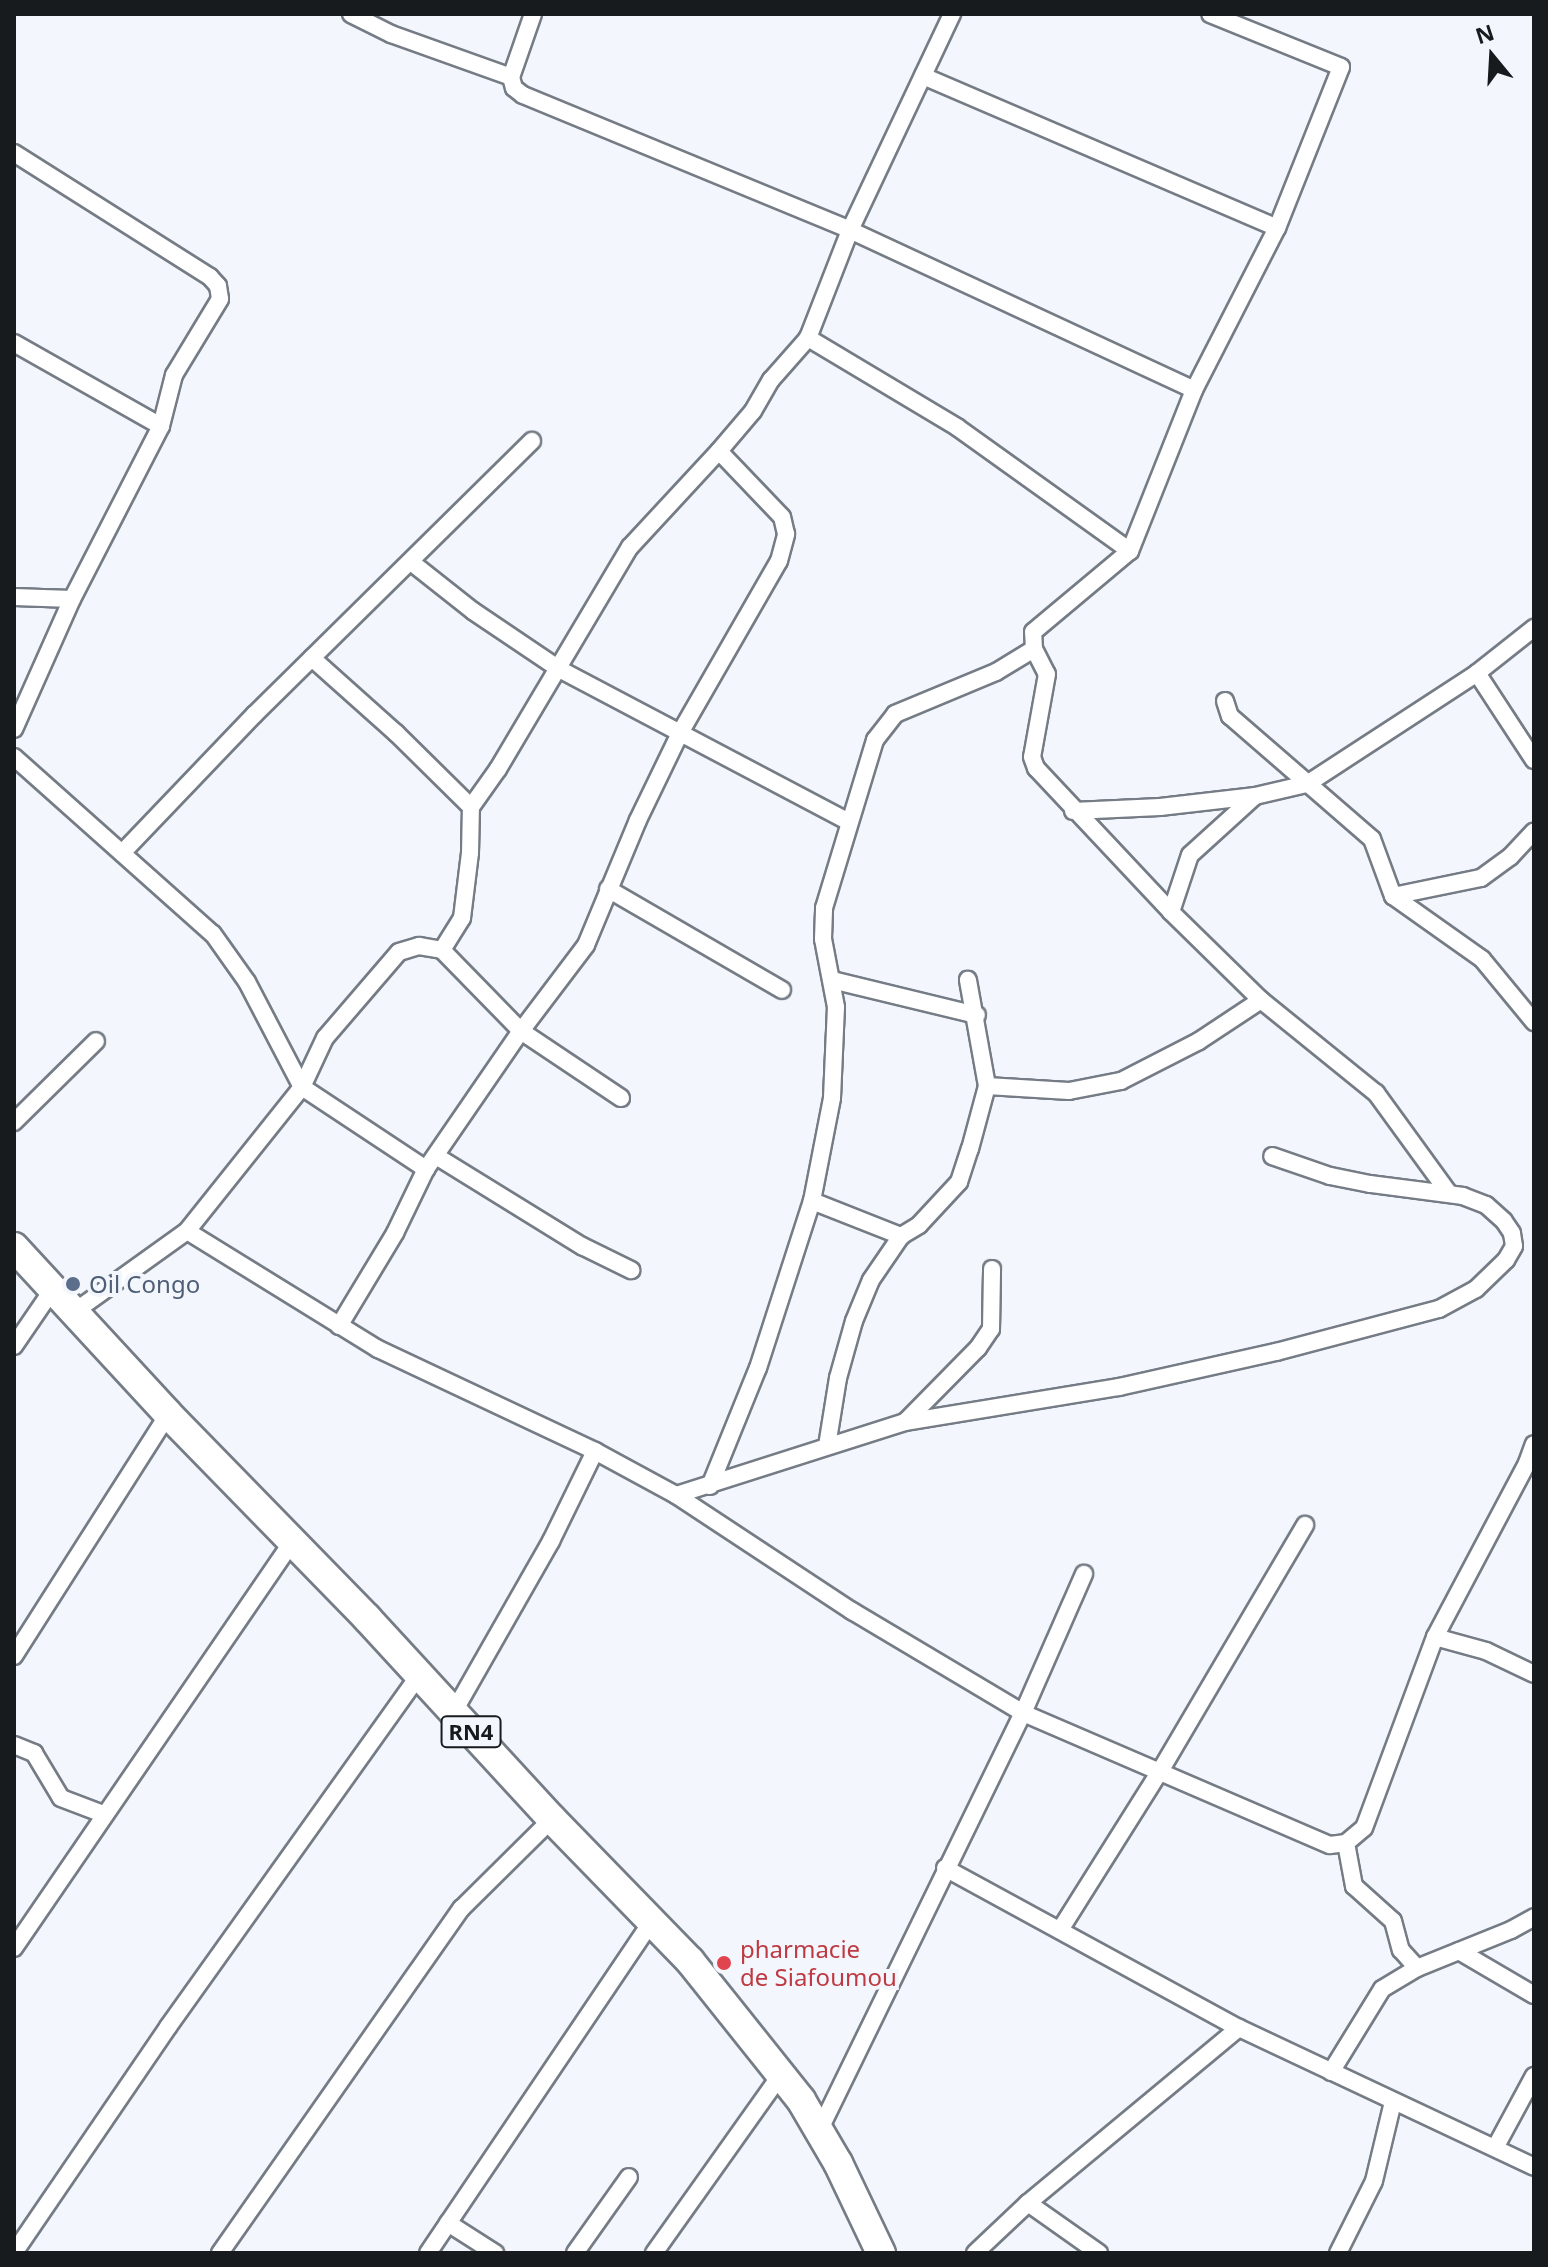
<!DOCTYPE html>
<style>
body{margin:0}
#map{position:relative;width:1548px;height:2267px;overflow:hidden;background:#f3f7fd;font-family:"Noto Sans",sans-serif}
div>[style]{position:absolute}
.roads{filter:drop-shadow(2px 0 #757c85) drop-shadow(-2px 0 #757c85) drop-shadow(0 2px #757c85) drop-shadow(0 -2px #757c85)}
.street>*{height:16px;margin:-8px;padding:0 8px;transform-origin:8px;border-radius:8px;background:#fff}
.highway>*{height:28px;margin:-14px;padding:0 14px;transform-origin:14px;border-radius:14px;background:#fff}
.dots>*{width:22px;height:22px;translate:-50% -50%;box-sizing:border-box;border:4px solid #f3f7fd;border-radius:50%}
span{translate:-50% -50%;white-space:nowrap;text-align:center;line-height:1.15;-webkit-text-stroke:8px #f3f7fd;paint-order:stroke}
.shield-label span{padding:2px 6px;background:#f3f7fd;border:2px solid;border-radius:6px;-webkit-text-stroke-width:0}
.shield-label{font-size:22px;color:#181b1e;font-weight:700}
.service-label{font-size:24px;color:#4e5e75}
.left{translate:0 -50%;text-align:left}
.health-label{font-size:24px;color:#be3a42}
.frame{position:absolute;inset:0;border:16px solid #181b1e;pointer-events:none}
.north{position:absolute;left:1452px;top:16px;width:80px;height:80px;-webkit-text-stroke:6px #f3f7fd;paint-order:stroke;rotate:342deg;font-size:22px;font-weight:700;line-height:32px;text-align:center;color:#181b1e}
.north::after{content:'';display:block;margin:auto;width:28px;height:36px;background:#181b1e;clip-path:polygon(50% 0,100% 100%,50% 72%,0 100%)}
</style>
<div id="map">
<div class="roads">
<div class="street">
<i style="left:351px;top:14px;width:45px;rotate:26.6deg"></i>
<i style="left:391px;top:34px;width:127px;rotate:19.7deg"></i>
<i style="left:533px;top:14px;width:67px;rotate:109.2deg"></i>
<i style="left:511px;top:77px;width:11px;rotate:75deg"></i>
<i style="left:514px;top:88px;width:11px;rotate:38deg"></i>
<i style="left:523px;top:95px;width:354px;rotate:22.4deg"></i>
<i style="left:850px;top:230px;width:379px;rotate:24.9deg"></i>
<i style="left:923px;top:76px;width:385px;rotate:23.2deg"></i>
<i style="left:14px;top:153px;width:232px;rotate:32.3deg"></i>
<i style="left:210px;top:277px;width:12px;rotate:48deg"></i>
<i style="left:218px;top:286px;width:13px;rotate:81deg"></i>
<i style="left:220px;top:299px;width:89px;rotate:121.2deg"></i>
<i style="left:174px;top:375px;width:53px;rotate:104.3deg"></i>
<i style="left:161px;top:426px;width:195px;rotate:117.2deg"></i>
<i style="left:72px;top:599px;width:142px;rotate:114deg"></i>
<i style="left:14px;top:343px;width:169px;rotate:29.5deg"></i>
<i style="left:1130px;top:551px;width:173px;rotate:-68.3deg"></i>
<i style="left:1194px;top:390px;width:182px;rotate:-62.9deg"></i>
<i style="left:1277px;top:228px;width:173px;rotate:-68.3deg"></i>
<i style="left:1341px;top:67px;width:141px;rotate:-158deg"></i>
<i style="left:411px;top:562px;width:79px;rotate:38.3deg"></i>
<i style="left:473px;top:611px;width:104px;rotate:34deg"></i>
<i style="left:559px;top:669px;width:328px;rotate:27.8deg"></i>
<i style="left:14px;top:597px;width:58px;rotate:2deg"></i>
<i style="left:1034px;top:649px;width:28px;rotate:63deg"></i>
<i style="left:1047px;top:674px;width:84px;rotate:100.2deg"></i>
<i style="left:1032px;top:757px;width:12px;rotate:70deg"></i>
<i style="left:1036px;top:768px;width:197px;rotate:46.8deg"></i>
<i style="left:1171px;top:912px;width:126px;rotate:44.4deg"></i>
<i style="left:1261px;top:1000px;width:148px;rotate:39deg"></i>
<i style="left:1376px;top:1093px;width:122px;rotate:54deg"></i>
<i style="left:312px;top:658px;width:113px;rotate:41.8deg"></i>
<i style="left:396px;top:733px;width:105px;rotate:44.6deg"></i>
<i style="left:1477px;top:673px;width:73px;rotate:-38.3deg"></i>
<i style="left:1225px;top:701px;width:16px;rotate:72deg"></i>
<i style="left:1230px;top:716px;width:188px;rotate:40.9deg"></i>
<i style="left:1372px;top:839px;width:61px;rotate:69.8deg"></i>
<i style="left:1393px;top:896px;width:109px;rotate:35.3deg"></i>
<i style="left:1482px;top:959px;width:82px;rotate:50.5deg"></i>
<i style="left:14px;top:757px;width:266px;rotate:41.7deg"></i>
<i style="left:213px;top:934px;width:59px;rotate:54.7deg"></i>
<i style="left:247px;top:982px;width:119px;rotate:62.4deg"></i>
<i style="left:302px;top:1087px;width:149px;rotate:33.5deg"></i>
<i style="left:1073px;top:811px;width:87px;rotate:-2.6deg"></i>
<i style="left:1160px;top:807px;width:96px;rotate:-6.6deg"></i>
<i style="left:1255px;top:796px;width:53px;rotate:-13deg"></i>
<i style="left:1307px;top:784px;width:203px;rotate:-33.1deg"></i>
<i style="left:1477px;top:673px;width:104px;rotate:56.8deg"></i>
<i style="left:122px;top:853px;width:192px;rotate:-46.3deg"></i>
<i style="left:255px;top:714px;width:389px;rotate:-44.6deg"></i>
<i style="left:608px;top:889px;width:201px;rotate:30.1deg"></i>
<i style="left:1393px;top:896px;width:90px;rotate:-11.6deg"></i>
<i style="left:1481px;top:878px;width:36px;rotate:-36deg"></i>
<i style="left:1510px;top:857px;width:35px;rotate:-47deg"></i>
<i style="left:1171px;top:912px;width:60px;rotate:-71.6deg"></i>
<i style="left:1190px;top:855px;width:88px;rotate:-42.2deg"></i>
<i style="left:832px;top:980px;width:149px;rotate:13.6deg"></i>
<i style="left:987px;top:1086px;width:82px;rotate:3.5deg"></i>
<i style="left:1069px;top:1091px;width:53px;rotate:-10.9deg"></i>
<i style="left:1121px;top:1081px;width:88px;rotate:-27.1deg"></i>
<i style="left:1199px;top:1041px;width:74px;rotate:-33.5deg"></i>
<i style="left:621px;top:1098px;width:120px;rotate:-146.2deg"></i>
<i style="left:521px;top:1031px;width:108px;rotate:-52.9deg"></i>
<i style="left:586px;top:945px;width:135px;rotate:-67.4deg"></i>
<i style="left:638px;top:820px;width:97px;rotate:-64.2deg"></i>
<i style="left:680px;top:733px;width:198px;rotate:-60.1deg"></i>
<i style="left:779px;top:561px;width:28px;rotate:-75deg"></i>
<i style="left:786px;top:534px;width:17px;rotate:-103deg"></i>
<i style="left:782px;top:517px;width:91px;rotate:-133.7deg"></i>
<i style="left:14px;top:1122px;width:115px;rotate:-44.6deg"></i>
<i style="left:436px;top:1156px;width:172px;rotate:31.7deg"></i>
<i style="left:582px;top:1246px;width:55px;rotate:26.1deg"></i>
<i style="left:812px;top:1201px;width:96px;rotate:21.5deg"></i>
<i style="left:187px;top:1231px;width:184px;rotate:-51.4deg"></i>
<i style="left:302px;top:1087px;width:54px;rotate:-64.9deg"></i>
<i style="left:325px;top:1038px;width:113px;rotate:-49.3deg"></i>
<i style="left:399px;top:952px;width:21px;rotate:-17deg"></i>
<i style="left:419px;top:946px;width:23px;rotate:10deg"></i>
<i style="left:74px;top:1312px;width:139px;rotate:-35.6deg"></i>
<i style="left:187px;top:1231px;width:225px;rotate:31.7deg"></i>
<i style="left:378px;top:1349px;width:240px;rotate:25.2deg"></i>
<i style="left:595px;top:1451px;width:92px;rotate:28.5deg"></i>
<i style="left:676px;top:1495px;width:211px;rotate:33.4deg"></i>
<i style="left:852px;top:1611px;width:199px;rotate:30.8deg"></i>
<i style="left:1023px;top:1713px;width:334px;rotate:23.3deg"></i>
<i style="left:1330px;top:1845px;width:16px;rotate:-7deg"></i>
<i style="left:1346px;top:1843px;width:23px;rotate:-40deg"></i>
<i style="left:1364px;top:1828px;width:204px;rotate:-69.6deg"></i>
<i style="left:1435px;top:1637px;width:197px;rotate:-62.1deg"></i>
<i style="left:1527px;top:1463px;width:20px;rotate:-70deg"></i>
<i style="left:339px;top:1326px;width:109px;rotate:-58.9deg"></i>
<i style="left:395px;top:1233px;width:71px;rotate:-64.2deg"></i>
<i style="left:426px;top:1169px;width:168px;rotate:-55.5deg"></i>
<i style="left:521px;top:1031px;width:113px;rotate:-134.3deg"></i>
<i style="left:442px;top:950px;width:38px;rotate:-58deg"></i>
<i style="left:462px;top:918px;width:65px;rotate:-83deg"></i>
<i style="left:470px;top:853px;width:46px;rotate:-88.8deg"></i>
<i style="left:471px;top:807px;width:47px;rotate:-54.6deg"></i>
<i style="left:498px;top:769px;width:258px;rotate:-59.3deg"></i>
<i style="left:630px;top:547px;width:131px;rotate:-47.2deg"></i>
<i style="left:719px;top:451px;width:52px;rotate:-49.6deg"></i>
<i style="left:753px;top:411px;width:36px;rotate:-60deg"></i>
<i style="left:771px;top:380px;width:56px;rotate:-48.6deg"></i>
<i style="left:808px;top:338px;width:116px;rotate:-68.7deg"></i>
<i style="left:850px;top:230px;width:239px;rotate:-64.7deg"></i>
<i style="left:14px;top:1346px;width:69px;rotate:-55.6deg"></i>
<i style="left:905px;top:1422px;width:217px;rotate:-9.3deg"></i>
<i style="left:1119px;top:1387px;width:161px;rotate:-12.6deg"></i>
<i style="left:1276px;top:1352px;width:169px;rotate:-14.8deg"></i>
<i style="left:1439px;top:1309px;width:42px;rotate:-28.4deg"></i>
<i style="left:1476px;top:1289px;width:42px;rotate:-44deg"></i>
<i style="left:1506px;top:1260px;width:16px;rotate:-60deg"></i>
<i style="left:1514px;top:1246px;width:13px;rotate:-99deg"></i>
<i style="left:1512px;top:1233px;width:14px;rotate:-124deg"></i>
<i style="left:1504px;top:1221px;width:24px;rotate:-138deg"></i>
<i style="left:1486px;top:1205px;width:25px;rotate:-159deg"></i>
<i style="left:1463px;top:1196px;width:94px;rotate:-172.6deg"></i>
<i style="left:1370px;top:1184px;width:41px;rotate:-168.7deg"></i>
<i style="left:1330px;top:1176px;width:61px;rotate:-161deg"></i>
<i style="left:827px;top:1446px;width:69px;rotate:-80.8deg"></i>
<i style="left:838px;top:1378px;width:59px;rotate:-74.3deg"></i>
<i style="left:854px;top:1321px;width:44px;rotate:-67.5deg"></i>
<i style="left:871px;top:1280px;width:53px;rotate:-55.7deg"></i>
<i style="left:901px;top:1236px;width:21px;rotate:-31deg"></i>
<i style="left:919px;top:1225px;width:59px;rotate:-47.1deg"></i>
<i style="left:959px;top:1182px;width:35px;rotate:-72deg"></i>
<i style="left:970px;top:1149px;width:65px;rotate:-74.9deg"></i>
<i style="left:987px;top:1086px;width:108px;rotate:-100.2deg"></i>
<i style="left:710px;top:1486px;width:127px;rotate:-67.9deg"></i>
<i style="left:758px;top:1368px;width:176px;rotate:-72.1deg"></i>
<i style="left:812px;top:1201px;width:105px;rotate:-79deg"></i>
<i style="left:832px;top:1098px;width:91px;rotate:-87.5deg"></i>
<i style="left:836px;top:1007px;width:69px;rotate:-100.8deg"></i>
<i style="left:823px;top:939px;width:31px;rotate:-88deg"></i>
<i style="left:824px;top:908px;width:176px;rotate:-73.1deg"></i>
<i style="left:875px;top:740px;width:33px;rotate:-52deg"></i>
<i style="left:895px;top:714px;width:109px;rotate:-22.6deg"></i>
<i style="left:996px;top:672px;width:44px;rotate:-31.2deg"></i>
<i style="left:1034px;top:649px;width:17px;rotate:-93deg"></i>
<i style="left:1033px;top:632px;width:126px;rotate:-39.9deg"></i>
<i style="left:1130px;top:551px;width:213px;rotate:-144.4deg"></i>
<i style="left:957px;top:427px;width:174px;rotate:-149.1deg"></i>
<i style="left:676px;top:1495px;width:240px;rotate:-17.7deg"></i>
<i style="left:905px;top:1422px;width:104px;rotate:-45.4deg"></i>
<i style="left:978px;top:1348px;width:23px;rotate:-56deg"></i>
<i style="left:991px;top:1329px;width:60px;rotate:-89deg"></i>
<i style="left:1435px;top:1637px;width:53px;rotate:15.4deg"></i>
<i style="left:1486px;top:1651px;width:53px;rotate:25.6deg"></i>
<i style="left:14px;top:1656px;width:287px;rotate:-57.5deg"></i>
<i style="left:453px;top:1713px;width:198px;rotate:-60.3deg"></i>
<i style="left:551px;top:1541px;width:100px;rotate:-63.9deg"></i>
<i style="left:14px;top:1745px;width:22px;rotate:22deg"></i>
<i style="left:34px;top:1753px;width:52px;rotate:59deg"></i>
<i style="left:61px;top:1798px;width:45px;rotate:20.9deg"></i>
<i style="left:1346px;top:1843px;width:44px;rotate:79.5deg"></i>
<i style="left:1354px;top:1886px;width:52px;rotate:41.9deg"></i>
<i style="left:1393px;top:1921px;width:30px;rotate:75deg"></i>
<i style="left:1401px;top:1950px;width:24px;rotate:48deg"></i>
<i style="left:945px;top:1868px;width:335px;rotate:28.6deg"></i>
<i style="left:1239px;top:2028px;width:326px;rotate:25.2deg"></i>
<i style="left:1060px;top:1930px;width:186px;rotate:-57.8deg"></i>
<i style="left:1159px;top:1773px;width:288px;rotate:-59.5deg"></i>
<i style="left:14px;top:1948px;width:491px;rotate:-55.6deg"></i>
<i style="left:1459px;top:1951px;width:87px;rotate:30.4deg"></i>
<i style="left:1331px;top:2072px;width:97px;rotate:-58.4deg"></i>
<i style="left:1382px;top:1989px;width:41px;rotate:-31deg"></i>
<i style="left:1417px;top:1968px;width:101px;rotate:-22deg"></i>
<i style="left:1511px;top:1930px;width:26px;rotate:-29deg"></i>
<i style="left:819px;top:2131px;width:465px;rotate:-64deg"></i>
<i style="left:1023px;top:1713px;width:152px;rotate:-66.3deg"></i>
<i style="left:1495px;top:2148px;width:82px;rotate:-61.6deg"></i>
<i style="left:1028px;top:2203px;width:87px;rotate:35.2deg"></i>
<i style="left:448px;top:2223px;width:56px;rotate:32.6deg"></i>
<i style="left:14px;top:2253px;width:273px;rotate:-55.7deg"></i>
<i style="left:168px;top:2027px;width:432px;rotate:-54.5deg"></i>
<i style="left:220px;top:2253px;width:421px;rotate:-55deg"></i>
<i style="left:462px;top:1908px;width:127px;rotate:-44.7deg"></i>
<i style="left:428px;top:2253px;width:399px;rotate:-56deg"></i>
<i style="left:575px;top:2253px;width:93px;rotate:-54.6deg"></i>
<i style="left:654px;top:2253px;width:221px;rotate:-54.6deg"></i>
<i style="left:975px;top:2253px;width:73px;rotate:-43.3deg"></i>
<i style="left:1028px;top:2203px;width:274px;rotate:-39.7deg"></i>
<i style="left:1338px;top:2253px;width:80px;rotate:-63.4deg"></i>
<i style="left:1374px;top:2181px;width:81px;rotate:-76.5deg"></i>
</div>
<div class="highway">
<i style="left:14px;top:1247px;width:227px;rotate:47.3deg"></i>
<i style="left:168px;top:1414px;width:285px;rotate:45.7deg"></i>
<i style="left:367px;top:1618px;width:273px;rotate:47.4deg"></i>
<i style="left:552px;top:1819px;width:198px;rotate:45.8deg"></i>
<i style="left:690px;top:1961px;width:178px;rotate:51.4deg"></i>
<i style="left:801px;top:2100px;width:73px;rotate:59.6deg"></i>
<i style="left:838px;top:2163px;width:100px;rotate:64.5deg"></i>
</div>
</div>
<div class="dots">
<i style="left:73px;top:1284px;background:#5c6f8a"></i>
<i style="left:724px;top:1963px;background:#e0444e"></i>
</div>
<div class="shield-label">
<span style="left:471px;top:1732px">RN4</span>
</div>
<div class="service-label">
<span class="left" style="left:89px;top:1284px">Oil Congo</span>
</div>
<div class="health-label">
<span class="left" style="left:740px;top:1963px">pharmacie<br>de Siafoumou</span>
</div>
<div class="frame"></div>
<div class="north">N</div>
</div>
